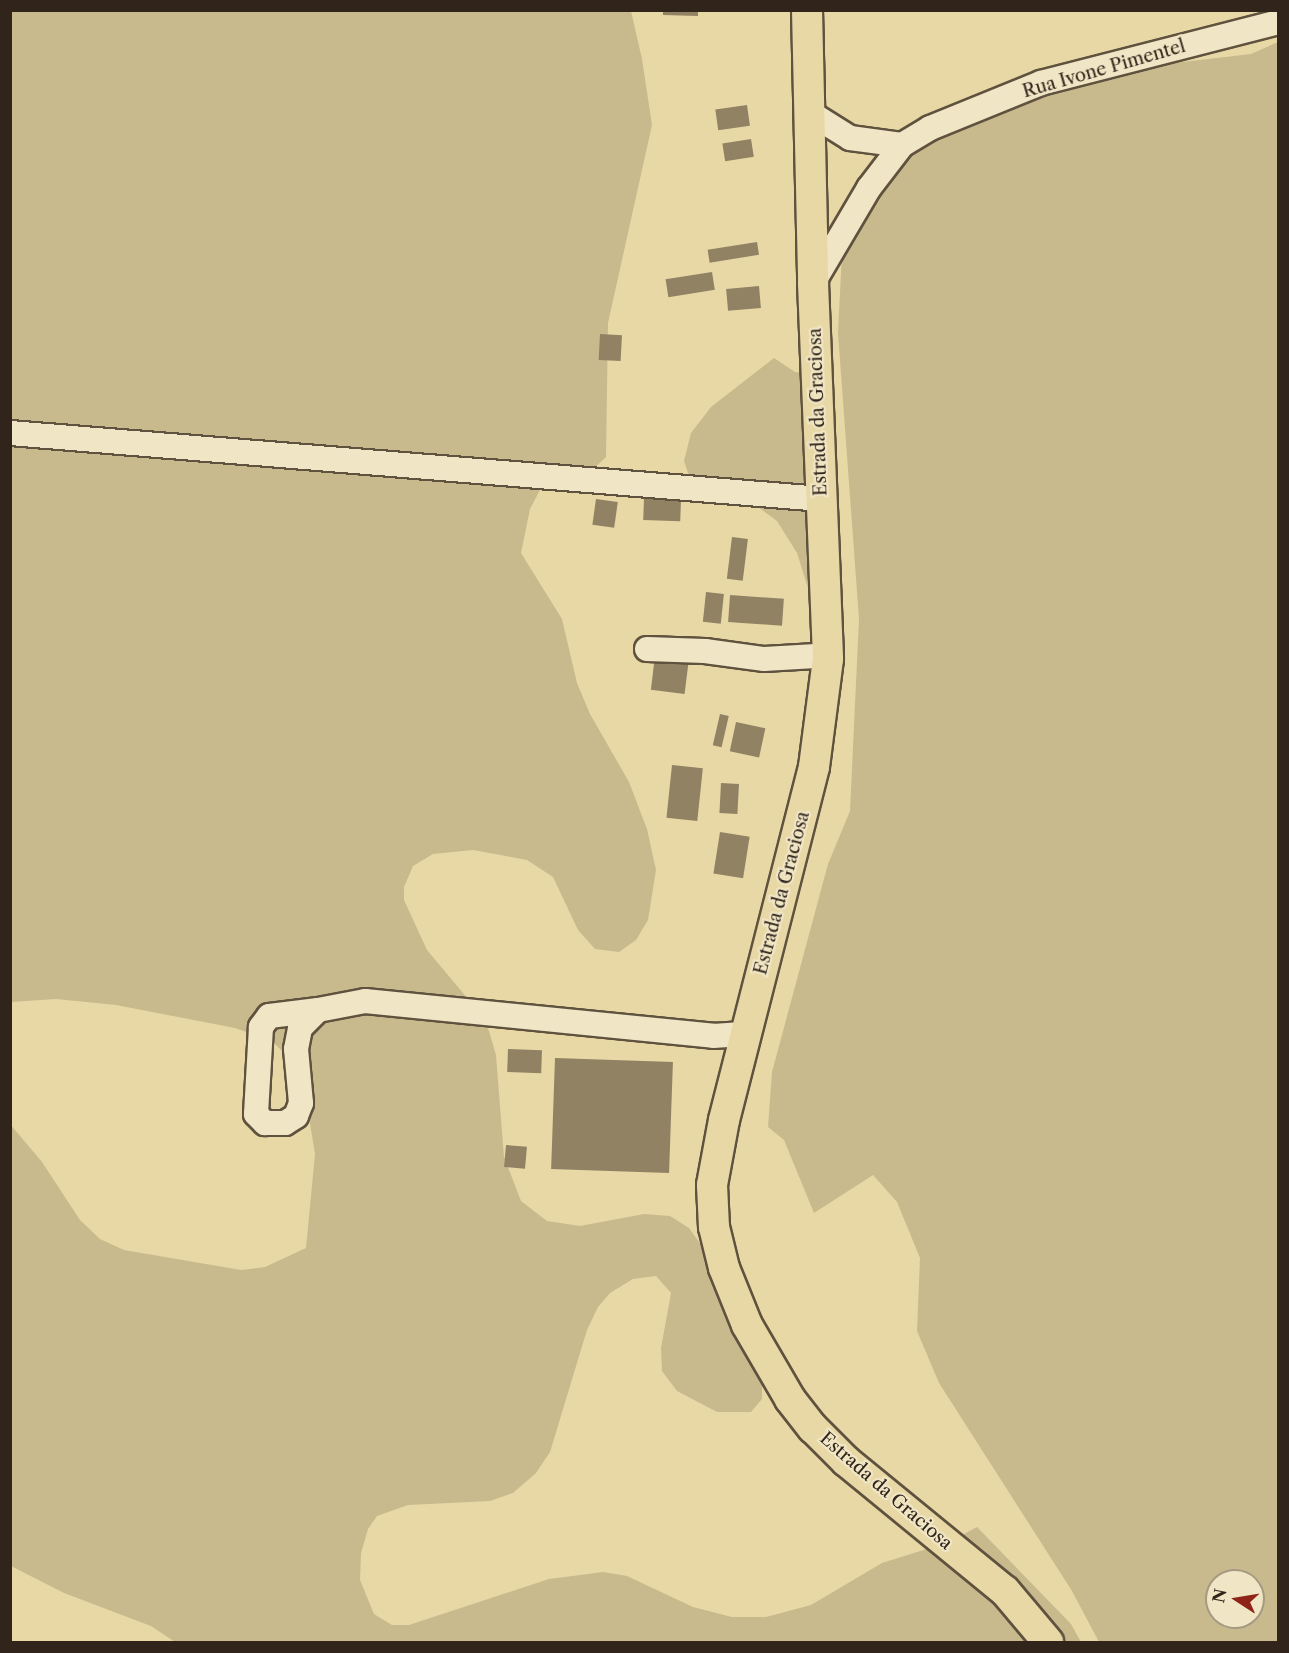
<!DOCTYPE html>
<style>
body{margin:0}
#map{position:relative;width:1289px;height:1653px;overflow:hidden;background:#e8d8a6;font-family:"Libre Caslon Text",serif}
div>[style]{position:absolute}
.green>*{inset:0;background:#c9ba8e}
.building>*{inset:0;background:#908263;transform-origin:0 0}
.roads{filter:drop-shadow(2px 0 #5f523e) drop-shadow(-2px 0 #5f523e) drop-shadow(0 2px #5f523e) drop-shadow(0 -2px #5f523e)}
.minor>*{height:24px;margin:-12px;padding:0 12px;transform-origin:12px;border-radius:12px;background:#f0e6c5}
.major>*{height:30px;margin:-15px;padding:0 15px;transform-origin:15px;border-radius:15px;background:#e8d8a6}
span{translate:-50% -50%;white-space:nowrap;text-align:center;line-height:1.15;-webkit-text-stroke:4.5px #f0e6c5;paint-order:stroke}
.street-label{font-size:18px;color:#31251b}
.frame{position:absolute;inset:0;border:12px solid #31251b;pointer-events:none}
.north{position:absolute;left:1205px;top:1569px;width:60px;height:60px;box-sizing:border-box;background:#f0e6c5;border:2px solid #a49981;border-radius:50%;rotate:282deg;font-size:16px;font-weight:700;line-height:24px;text-align:center;color:#31251b}
.north::after{content:'';display:block;margin:auto;width:21px;height:27px;background:#8f2418;clip-path:polygon(50% 0,100% 100%,50% 72%,0 100%)}
</style>
<div id="map">
<div class="green">
<i style="clip-path:polygon(11px 11px,631px 11px,642px 59px,652px 125px,608px 323px,606px 457px,591px 471px,541px 488px,530px 509px,521px 553px,562px 619px,577px 683px,590px 714px,629px 782px,647px 829px,656px 870px,648px 920px,636px 940px,619px 952px,595px 949px,578px 930px,553px 877px,527px 860px,473px 850px,433px 854px,413px 866px,404px 887px,404px 900px,427px 950px,478px 1011px,489px 1031px,496px 1055px,504px 1157px,521px 1201px,547px 1221px,580px 1226px,644px 1214px,670px 1216px,689px 1228px,704px 1249px,762px 1378px,762px 1399px,751px 1412px,717px 1412px,677px 1391px,662px 1371px,661px 1348px,671px 1293px,656px 1276px,633px 1279px,610px 1293px,598px 1307px,587px 1330px,550px 1452px,536px 1473px,513px 1493px,490px 1501px,408px 1505px,377px 1516px,368px 1529px,361px 1553px,360px 1580px,374px 1614px,392px 1625px,409px 1625px,549px 1579px,603px 1572px,627px 1576px,693px 1607px,732px 1617px,766px 1617px,811px 1605px,882px 1563px,949px 1542px,977px 1527px,1071px 1624px,1081px 1642px,175px 1642px,151px 1626px,64px 1593px,11px 1566px,10px 1124px,42px 1162px,80px 1220px,100px 1239px,124px 1250px,241px 1270px,265px 1267px,306px 1248px,315px 1154px,304px 1086px,293px 1062px,272px 1041px,235px 1028px,116px 1005px,56px 999px,11px 1002px)"></i>
<i style="clip-path:polygon(evenodd,1278px 42px,1278px 1642px,1099px 1642px,1072px 1591px,939px 1383px,917px 1331px,920px 1258px,897px 1202px,873px 1175px,814px 1213px,784px 1140px,768px 1127px,772px 1072px,828px 864px,850px 811px,859px 619px,838px 333px,842px 252px,871px 195px,921px 145px,1000px 104px,1097px 72px,1251px 54px,1278px 42px,1217px 1581px,1253px 1581px,1253px 1617px,1217px 1617px,1217px 1581px)"></i>
<i style="clip-path:polygon(774px 358px,795px 372px,813px 374px,822px 633px,797px 553px,777px 521px,758px 507px,708px 488px,688px 473px,684px 461px,691px 433px,711px 407px)"></i>
</div>
<div class="building">
<i style="clip-path:polygon(663px 10px,698px 10px,698px 16px,663px 15px)"></i>
<i style="left:747px;top:105px;width:21px;height:32px;rotate:82deg"></i>
<i style="left:751px;top:139px;width:18px;height:29px;rotate:81deg"></i>
<i style="left:757px;top:242px;width:13px;height:50px;rotate:81deg"></i>
<i style="left:712px;top:272px;width:18px;height:47px;rotate:81deg"></i>
<i style="left:759px;top:286px;width:22px;height:33px;rotate:85deg"></i>
<i style="left:600px;top:334px;width:22px;height:26px;rotate:3deg"></i>
<i style="left:644px;top:498px;width:37px;height:22px;rotate:2deg"></i>
<i style="left:596px;top:499px;width:22px;height:26px;rotate:8deg"></i>
<i style="left:732px;top:537px;width:16px;height:42px;rotate:7deg"></i>
<i style="left:706px;top:592px;width:18px;height:30px;rotate:6deg"></i>
<i style="left:730px;top:595px;width:54px;height:27px;rotate:4deg"></i>
<i style="left:655px;top:656px;width:34px;height:34px;rotate:7deg"></i>
<i style="left:720px;top:714px;width:9px;height:32px;rotate:13deg"></i>
<i style="left:736px;top:722px;width:30px;height:30px;rotate:12deg"></i>
<i style="left:672px;top:765px;width:31px;height:53px;rotate:6deg"></i>
<i style="left:721px;top:783px;width:18px;height:30px;rotate:3deg"></i>
<i style="left:720px;top:832px;width:30px;height:42px;rotate:9deg"></i>
<i style="left:508px;top:1049px;width:34px;height:23px;rotate:2deg"></i>
<i style="left:555px;top:1058px;width:118px;height:111px;rotate:2deg"></i>
<i style="left:506px;top:1145px;width:21px;height:22px;rotate:5deg"></i>
</div>
<div class="roads">
<div class="minor">
<i style="left:810px;top:113px;width:47px;rotate:32deg"></i>
<i style="left:850px;top:138px;width:52px;rotate:7.7deg"></i>
<i style="left:813px;top:283px;width:110px;rotate:-59.5deg"></i>
<i style="left:869px;top:188px;width:54px;rotate:-52.5deg"></i>
<i style="left:902px;top:145px;width:33px;rotate:-31deg"></i>
<i style="left:930px;top:128px;width:120px;rotate:-22.1deg"></i>
<i style="left:1041px;top:83px;width:245px;rotate:-14.4deg"></i>
<i style="left:10px;top:433px;width:815px;rotate:4.65deg"></i>
<i style="left:647px;top:649px;width:58px;rotate:2deg"></i>
<i style="left:705px;top:651px;width:60px;rotate:7.7deg"></i>
<i style="left:764px;top:659px;width:52px;rotate:-3.3deg"></i>
<i style="left:816px;top:656px;width:12px;rotate:14deg"></i>
<i style="left:318px;top:1010px;width:49px;rotate:173deg"></i>
<i style="left:269px;top:1016px;width:14px;rotate:126deg"></i>
<i style="left:261px;top:1027px;width:87px;rotate:93.3deg"></i>
<i style="left:256px;top:1114px;width:13px;rotate:45deg"></i>
<i style="left:265px;top:1123px;width:20px"></i>
<i style="left:285px;top:1123px;width:13px;rotate:-32deg"></i>
<i style="left:296px;top:1116px;width:14px;rotate:-69deg"></i>
<i style="left:301px;top:1103px;width:54px;rotate:-95.3deg"></i>
<i style="left:296px;top:1049px;width:21px;rotate:-79deg"></i>
<i style="left:300px;top:1028px;width:25px;rotate:-45deg"></i>
<i style="left:318px;top:1010px;width:48px;rotate:-10.8deg"></i>
<i style="left:365px;top:1001px;width:350px;rotate:5.7deg"></i>
<i style="left:713px;top:1036px;width:30px;rotate:-4deg"></i>
</div>
<div class="major">
<i style="left:807px;top:10px;width:273px;rotate:88.7deg"></i>
<i style="left:813px;top:283px;width:376px;rotate:87.7deg"></i>
<i style="left:828px;top:659px;width:109px;rotate:97.4deg"></i>
<i style="left:814px;top:767px;width:364px;rotate:104.3deg"></i>
<i style="left:724px;top:1120px;width:66px;rotate:100.5deg"></i>
<i style="left:712px;top:1185px;width:42px;rotate:87.3deg"></i>
<i style="left:714px;top:1227px;width:42px;rotate:76.3deg"></i>
<i style="left:724px;top:1268px;width:61px;rotate:68deg"></i>
<i style="left:747px;top:1325px;width:86px;rotate:59.8deg"></i>
<i style="left:790px;top:1399px;width:37px;rotate:52deg"></i>
<i style="left:813px;top:1428px;width:47px;rotate:45deg"></i>
<i style="left:846px;top:1461px;width:205px;rotate:39.3deg"></i>
<i style="left:1005px;top:1591px;width:67px;rotate:49.9deg"></i>
</div>
</div>
<div class="street-label">
<span style="left:1104px;top:69px;rotate:-16deg">Rua Ivone Pimentel</span>
<span style="left:818px;top:412px;rotate:-92deg">Estrada da Graciosa</span>
<span style="left:782px;top:893px;rotate:-75deg">Estrada da Graciosa</span>
<span style="left:886px;top:1491px;rotate:41deg">Estrada da Graciosa</span>
</div>
<div class="frame"></div>
<div class="north">N</div>
</div>
